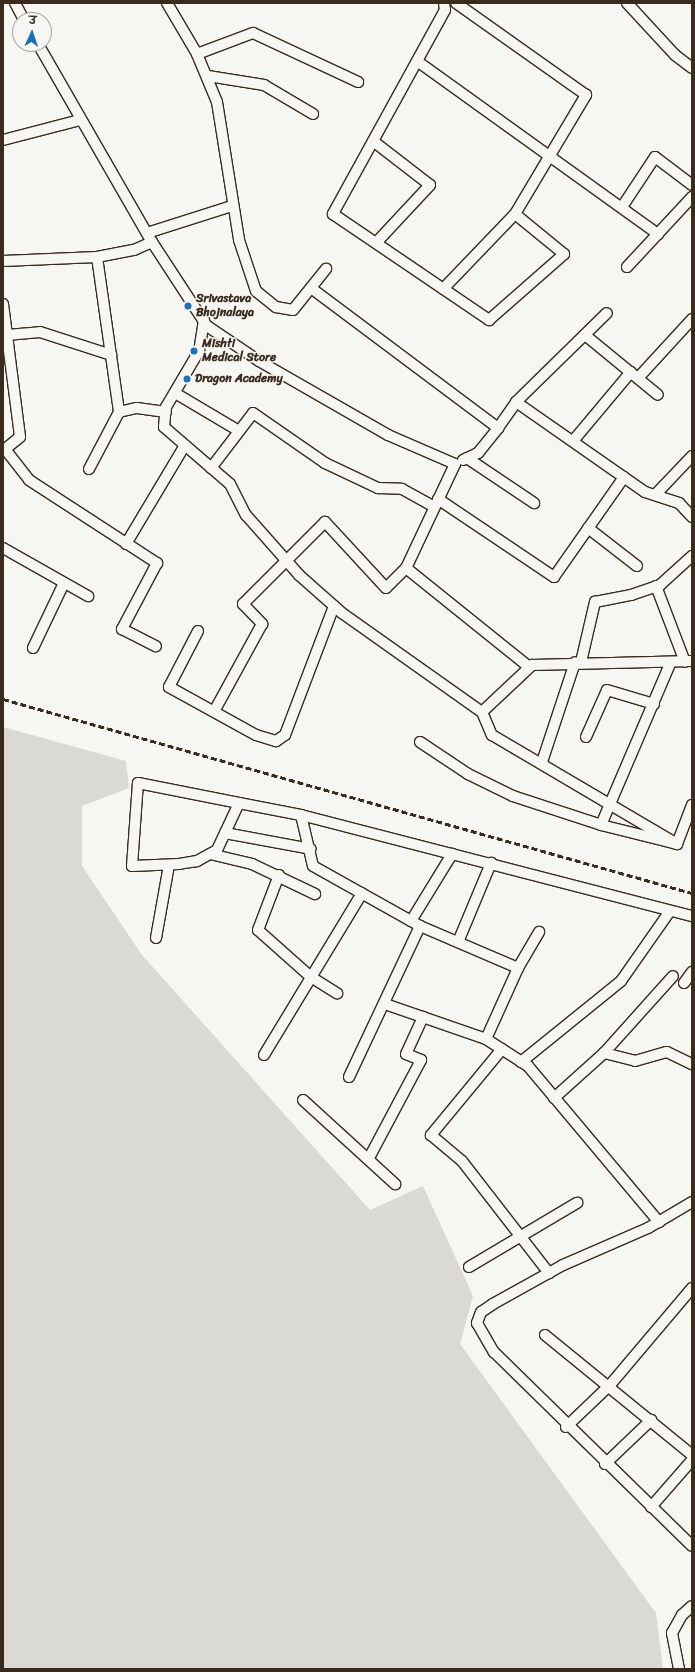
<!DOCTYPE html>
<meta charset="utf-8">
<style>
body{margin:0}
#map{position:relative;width:695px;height:1672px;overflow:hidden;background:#f6f6f2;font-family:Sriracha,"Playpen Sans Deva",sans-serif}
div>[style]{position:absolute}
.green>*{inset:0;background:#dad9d3}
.roads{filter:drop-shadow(1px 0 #3b2a1e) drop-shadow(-1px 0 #3b2a1e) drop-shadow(0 1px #3b2a1e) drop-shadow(0 -1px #3b2a1e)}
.minor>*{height:10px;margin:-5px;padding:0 5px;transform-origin:5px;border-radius:5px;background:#f6f6f2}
.rail>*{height:3px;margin-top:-1.5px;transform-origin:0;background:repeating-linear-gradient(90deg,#3b2a1e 0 6px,transparent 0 9px)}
.dots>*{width:11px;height:11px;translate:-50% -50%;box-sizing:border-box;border:2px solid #f6f6f2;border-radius:50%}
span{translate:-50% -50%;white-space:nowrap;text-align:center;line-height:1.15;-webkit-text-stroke:3px #f6f6f2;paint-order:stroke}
.poi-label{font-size:12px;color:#3b2a1e;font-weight:700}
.left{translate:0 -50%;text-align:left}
.frame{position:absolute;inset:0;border:4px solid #3b2a1e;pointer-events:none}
.north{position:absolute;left:12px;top:12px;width:40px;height:40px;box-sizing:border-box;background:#f6f6f2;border:1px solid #aba49d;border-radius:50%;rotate:3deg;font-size:11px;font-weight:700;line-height:16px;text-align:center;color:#3b2a1e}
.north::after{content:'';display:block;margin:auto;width:14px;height:18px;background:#1f6fb2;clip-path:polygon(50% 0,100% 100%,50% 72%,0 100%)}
</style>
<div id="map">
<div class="green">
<i style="clip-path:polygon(3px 727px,126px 761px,129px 788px,82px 806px,82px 866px,142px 955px,370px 1210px,423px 1186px,473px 1296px,460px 1344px,656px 1613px,663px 1669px,3px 1669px)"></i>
</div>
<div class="roads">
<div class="minor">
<i style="left:15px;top:3px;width:19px;rotate:62deg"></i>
<i style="left:167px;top:3px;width:59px;rotate:59.5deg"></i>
<i style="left:197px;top:54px;width:52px;rotate:67.4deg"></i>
<i style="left:217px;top:102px;width:140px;rotate:80.9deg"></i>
<i style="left:239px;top:240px;width:54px;rotate:71.6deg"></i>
<i style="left:256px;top:291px;width:26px;rotate:39deg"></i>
<i style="left:276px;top:307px;width:17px;rotate:10deg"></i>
<i style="left:293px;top:310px;width:53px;rotate:-51.2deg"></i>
<i style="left:444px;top:3px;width:7px;rotate:82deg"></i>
<i style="left:445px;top:10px;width:233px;rotate:118.8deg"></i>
<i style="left:333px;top:214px;width:189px;rotate:34.2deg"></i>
<i style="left:489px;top:320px;width:100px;rotate:-41.3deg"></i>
<i style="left:564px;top:254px;width:63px;rotate:-140.8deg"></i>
<i style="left:627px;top:3px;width:71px;rotate:47.3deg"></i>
<i style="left:675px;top:55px;width:21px;rotate:37deg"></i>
<i style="left:38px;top:44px;width:228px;rotate:60.1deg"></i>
<i style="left:152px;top:242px;width:100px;rotate:56.8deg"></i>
<i style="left:207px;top:326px;width:63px;rotate:33.9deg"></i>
<i style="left:259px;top:361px;width:149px;rotate:29.8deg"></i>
<i style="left:388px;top:435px;width:73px;rotate:23.4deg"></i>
<i style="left:455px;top:464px;width:115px;rotate:115.2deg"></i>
<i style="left:406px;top:568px;width:28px;rotate:135deg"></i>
<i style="left:386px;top:588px;width:90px;rotate:-132.7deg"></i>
<i style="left:325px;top:522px;width:116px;rotate:135deg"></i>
<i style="left:243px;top:604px;width:28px;rotate:46deg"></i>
<i style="left:262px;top:624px;width:98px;rotate:118.7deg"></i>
<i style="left:197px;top:54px;width:60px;rotate:-20.6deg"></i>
<i style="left:253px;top:33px;width:116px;rotate:25deg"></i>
<i style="left:417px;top:61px;width:297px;rotate:35.7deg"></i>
<i style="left:208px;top:76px;width:57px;rotate:9.1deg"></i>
<i style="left:264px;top:85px;width:57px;rotate:30.6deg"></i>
<i style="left:3px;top:140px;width:80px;rotate:-14.6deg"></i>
<i style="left:373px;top:141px;width:72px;rotate:37.7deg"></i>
<i style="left:430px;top:185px;width:79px;rotate:133deg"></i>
<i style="left:622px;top:207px;width:60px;rotate:-56.6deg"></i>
<i style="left:655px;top:157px;width:46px;rotate:37.1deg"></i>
<i style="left:147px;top:233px;width:89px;rotate:-17.6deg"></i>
<i style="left:97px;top:257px;width:157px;rotate:81.9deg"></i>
<i style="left:3px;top:261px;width:94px;rotate:-2.4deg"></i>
<i style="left:97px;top:257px;width:38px;rotate:-11deg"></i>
<i style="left:134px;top:250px;width:20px;rotate:-24deg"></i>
<i style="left:627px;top:267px;width:96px;rotate:-47.1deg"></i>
<i style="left:311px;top:288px;width:234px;rotate:36.8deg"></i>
<i style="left:498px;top:428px;width:32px;rotate:-55deg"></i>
<i style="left:516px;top:402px;width:127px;rotate:-44.4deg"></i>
<i style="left:443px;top:289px;width:104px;rotate:-46.2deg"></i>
<i style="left:515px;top:214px;width:139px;rotate:-59.2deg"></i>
<i style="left:586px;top:95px;width:159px;rotate:-144.7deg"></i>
<i style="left:3px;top:304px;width:134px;rotate:82.7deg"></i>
<i style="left:20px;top:437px;width:22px;rotate:141deg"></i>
<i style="left:204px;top:320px;width:31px;rotate:99deg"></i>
<i style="left:199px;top:351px;width:65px;rotate:120.5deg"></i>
<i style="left:166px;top:407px;width:20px;rotate:96deg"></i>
<i style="left:164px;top:427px;width:87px;rotate:40.8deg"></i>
<i style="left:230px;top:484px;width:35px;rotate:63deg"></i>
<i style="left:246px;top:515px;width:80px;rotate:48.5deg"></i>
<i style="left:299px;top:575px;width:57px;rotate:41.5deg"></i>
<i style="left:342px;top:613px;width:171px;rotate:35.3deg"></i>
<i style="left:482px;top:712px;width:25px;rotate:67deg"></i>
<i style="left:492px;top:735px;width:215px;rotate:30.5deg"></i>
<i style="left:7px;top:335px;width:33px;rotate:-5deg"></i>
<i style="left:40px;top:332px;width:75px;rotate:17.9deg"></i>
<i style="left:585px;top:335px;width:94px;rotate:39.4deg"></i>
<i style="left:638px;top:378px;width:80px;rotate:-47.5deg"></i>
<i style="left:175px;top:393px;width:74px;rotate:30.7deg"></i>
<i style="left:516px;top:402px;width:157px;rotate:34.9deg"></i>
<i style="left:645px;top:492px;width:36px;rotate:18deg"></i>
<i style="left:679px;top:503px;width:19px;rotate:47deg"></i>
<i style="left:573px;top:441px;width:90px;rotate:-50deg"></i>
<i style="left:5px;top:449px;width:39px;rotate:52deg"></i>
<i style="left:29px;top:480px;width:153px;rotate:33deg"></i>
<i style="left:157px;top:563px;width:75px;rotate:117.9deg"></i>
<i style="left:122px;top:629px;width:38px;rotate:27deg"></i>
<i style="left:467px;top:458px;width:81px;rotate:33.9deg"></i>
<i style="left:463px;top:460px;width:17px;rotate:-25deg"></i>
<i style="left:478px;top:453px;width:32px;rotate:-51deg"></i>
<i style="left:211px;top:468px;width:69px;rotate:-52.6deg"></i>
<i style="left:253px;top:413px;width:88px;rotate:34.8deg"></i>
<i style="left:325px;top:463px;width:59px;rotate:25.3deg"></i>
<i style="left:378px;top:488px;width:24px;rotate:2deg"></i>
<i style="left:402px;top:489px;width:37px;rotate:29deg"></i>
<i style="left:89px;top:469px;width:64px;rotate:-62.2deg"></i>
<i style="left:119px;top:412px;width:18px;rotate:-13deg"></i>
<i style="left:137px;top:408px;width:29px;rotate:8deg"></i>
<i style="left:655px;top:495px;width:54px;rotate:-46.5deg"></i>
<i style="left:438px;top:499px;width:140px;rotate:33.9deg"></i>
<i style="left:554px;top:577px;width:122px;rotate:-55deg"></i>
<i style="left:588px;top:528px;width:62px;rotate:37.8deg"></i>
<i style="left:126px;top:544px;width:115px;rotate:-59.2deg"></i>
<i style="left:3px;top:548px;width:98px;rotate:29.5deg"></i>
<i style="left:406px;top:568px;width:158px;rotate:38.8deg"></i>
<i style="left:656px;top:586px;width:81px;rotate:69.1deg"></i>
<i style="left:198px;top:631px;width:63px;rotate:117.4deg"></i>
<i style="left:169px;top:687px;width:99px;rotate:28.9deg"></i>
<i style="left:256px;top:735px;width:21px;rotate:17deg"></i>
<i style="left:276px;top:741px;width:11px;rotate:-34deg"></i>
<i style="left:285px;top:735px;width:138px;rotate:-69.2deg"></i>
<i style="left:33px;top:648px;width:72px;rotate:-64.5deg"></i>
<i style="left:581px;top:662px;width:62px;rotate:-76.9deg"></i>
<i style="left:595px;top:602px;width:37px;rotate:-11deg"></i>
<i style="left:631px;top:595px;width:31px;rotate:-19deg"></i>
<i style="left:660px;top:585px;width:43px;rotate:-42.2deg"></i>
<i style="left:482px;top:712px;width:69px;rotate:-43.2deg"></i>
<i style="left:532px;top:665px;width:160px;rotate:-1.4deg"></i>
<i style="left:586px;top:737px;width:51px;rotate:-65.9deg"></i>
<i style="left:607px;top:690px;width:49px;rotate:16.6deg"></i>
<i style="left:420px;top:742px;width:58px;rotate:33.7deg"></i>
<i style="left:468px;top:774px;width:50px;rotate:26.1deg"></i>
<i style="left:513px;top:796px;width:93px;rotate:18.2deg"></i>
<i style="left:601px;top:825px;width:177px;rotate:-66.8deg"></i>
<i style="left:542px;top:762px;width:105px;rotate:-71.7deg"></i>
<i style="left:239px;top:803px;width:52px;rotate:115.1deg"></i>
<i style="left:217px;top:850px;width:23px;rotate:151deg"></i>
<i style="left:197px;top:861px;width:18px;rotate:171deg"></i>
<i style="left:179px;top:864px;width:47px;rotate:177.6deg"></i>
<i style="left:132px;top:866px;width:83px;rotate:-85.9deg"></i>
<i style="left:138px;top:783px;width:103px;rotate:11.2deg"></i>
<i style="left:239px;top:803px;width:63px;rotate:11deg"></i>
<i style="left:301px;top:815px;width:404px;rotate:14.5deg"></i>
<i style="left:301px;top:815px;width:52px;rotate:76.8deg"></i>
<i style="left:313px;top:866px;width:123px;rotate:29.3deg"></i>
<i style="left:420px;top:926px;width:107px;rotate:23.2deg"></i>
<i style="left:601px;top:825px;width:78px;rotate:14deg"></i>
<i style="left:677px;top:844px;width:42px;rotate:-69deg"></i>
<i style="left:225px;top:833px;width:87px;rotate:10.5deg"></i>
<i style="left:210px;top:854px;width:43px;rotate:13.4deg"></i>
<i style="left:252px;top:864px;width:70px;rotate:25.5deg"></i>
<i style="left:279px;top:875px;width:59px;rotate:110.9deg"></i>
<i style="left:258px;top:930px;width:71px;rotate:41.6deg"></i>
<i style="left:311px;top:977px;width:31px;rotate:32deg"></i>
<i style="left:411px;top:921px;width:79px;rotate:-58.5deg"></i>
<i style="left:156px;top:938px;width:74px;rotate:-79.9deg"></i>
<i style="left:458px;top:942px;width:86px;rotate:-67.3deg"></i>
<i style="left:684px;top:983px;width:14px;rotate:-54deg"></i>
<i style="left:385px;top:1004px;width:107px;rotate:19.1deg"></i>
<i style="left:486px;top:1039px;width:50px;rotate:32.7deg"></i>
<i style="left:528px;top:1066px;width:204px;rotate:50deg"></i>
<i style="left:486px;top:1039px;width:78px;rotate:-65.7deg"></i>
<i style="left:518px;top:968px;width:42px;rotate:-59.7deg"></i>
<i style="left:502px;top:1049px;width:112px;rotate:129.5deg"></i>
<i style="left:431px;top:1135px;width:40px;rotate:40deg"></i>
<i style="left:462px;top:1161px;width:142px;rotate:52.2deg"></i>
<i style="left:604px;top:1053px;width:103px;rotate:-48.1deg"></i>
<i style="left:264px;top:1055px;width:189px;rotate:-58.8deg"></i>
<i style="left:521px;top:1062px;width:129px;rotate:-39deg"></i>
<i style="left:621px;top:981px;width:85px;rotate:-55deg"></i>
<i style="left:349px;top:1077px;width:167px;rotate:-64.8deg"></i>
<i style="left:554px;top:1098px;width:67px;rotate:-42deg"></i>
<i style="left:604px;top:1053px;width:32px;rotate:14deg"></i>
<i style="left:635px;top:1061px;width:33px;rotate:-16deg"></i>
<i style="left:667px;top:1052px;width:28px;rotate:26deg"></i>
<i style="left:303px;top:1100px;width:125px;rotate:42.4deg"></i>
<i style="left:369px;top:1158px;width:111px;rotate:-62deg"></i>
<i style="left:421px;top:1060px;width:16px;rotate:-158deg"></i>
<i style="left:406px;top:1054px;width:41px;rotate:-65.3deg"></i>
<i style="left:692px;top:1202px;width:51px;rotate:149.4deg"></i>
<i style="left:648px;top:1228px;width:93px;rotate:156.5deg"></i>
<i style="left:563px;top:1265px;width:80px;rotate:150.9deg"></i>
<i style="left:493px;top:1304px;width:14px;rotate:146deg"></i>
<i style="left:481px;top:1312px;width:12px;rotate:110deg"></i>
<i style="left:477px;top:1323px;width:34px;rotate:60deg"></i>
<i style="left:494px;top:1352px;width:277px;rotate:44.4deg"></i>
<i style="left:469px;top:1267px;width:126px;rotate:-30.7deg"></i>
<i style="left:545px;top:1335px;width:190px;rotate:39.2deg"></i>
<i style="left:566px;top:1427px;width:61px;rotate:-43.7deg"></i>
<i style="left:610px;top:1385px;width:127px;rotate:-49.8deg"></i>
<i style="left:605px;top:1464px;width:64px;rotate:-43.7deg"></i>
<i style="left:651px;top:1507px;width:62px;rotate:-48.9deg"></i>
<i style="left:679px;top:1669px;width:37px;rotate:-101deg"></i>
<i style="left:672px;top:1633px;width:21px;rotate:-61deg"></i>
<i style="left:682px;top:1615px;width:13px;rotate:-42deg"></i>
</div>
</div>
<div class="rail">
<i style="left:3px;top:699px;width:716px;rotate:15.73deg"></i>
</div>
<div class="dots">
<i style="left:188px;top:306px;background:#1f6fb2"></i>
<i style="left:194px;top:351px;background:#1f6fb2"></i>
<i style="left:187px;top:379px;background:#1f6fb2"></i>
</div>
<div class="poi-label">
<span class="left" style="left:196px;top:306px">Srivastava<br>Bhojnalaya</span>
<span class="left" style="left:202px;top:351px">Mishti<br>Medical Store</span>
<span class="left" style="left:195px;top:379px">Dragon Academy</span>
</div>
<div class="frame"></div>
<div class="north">उ</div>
</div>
